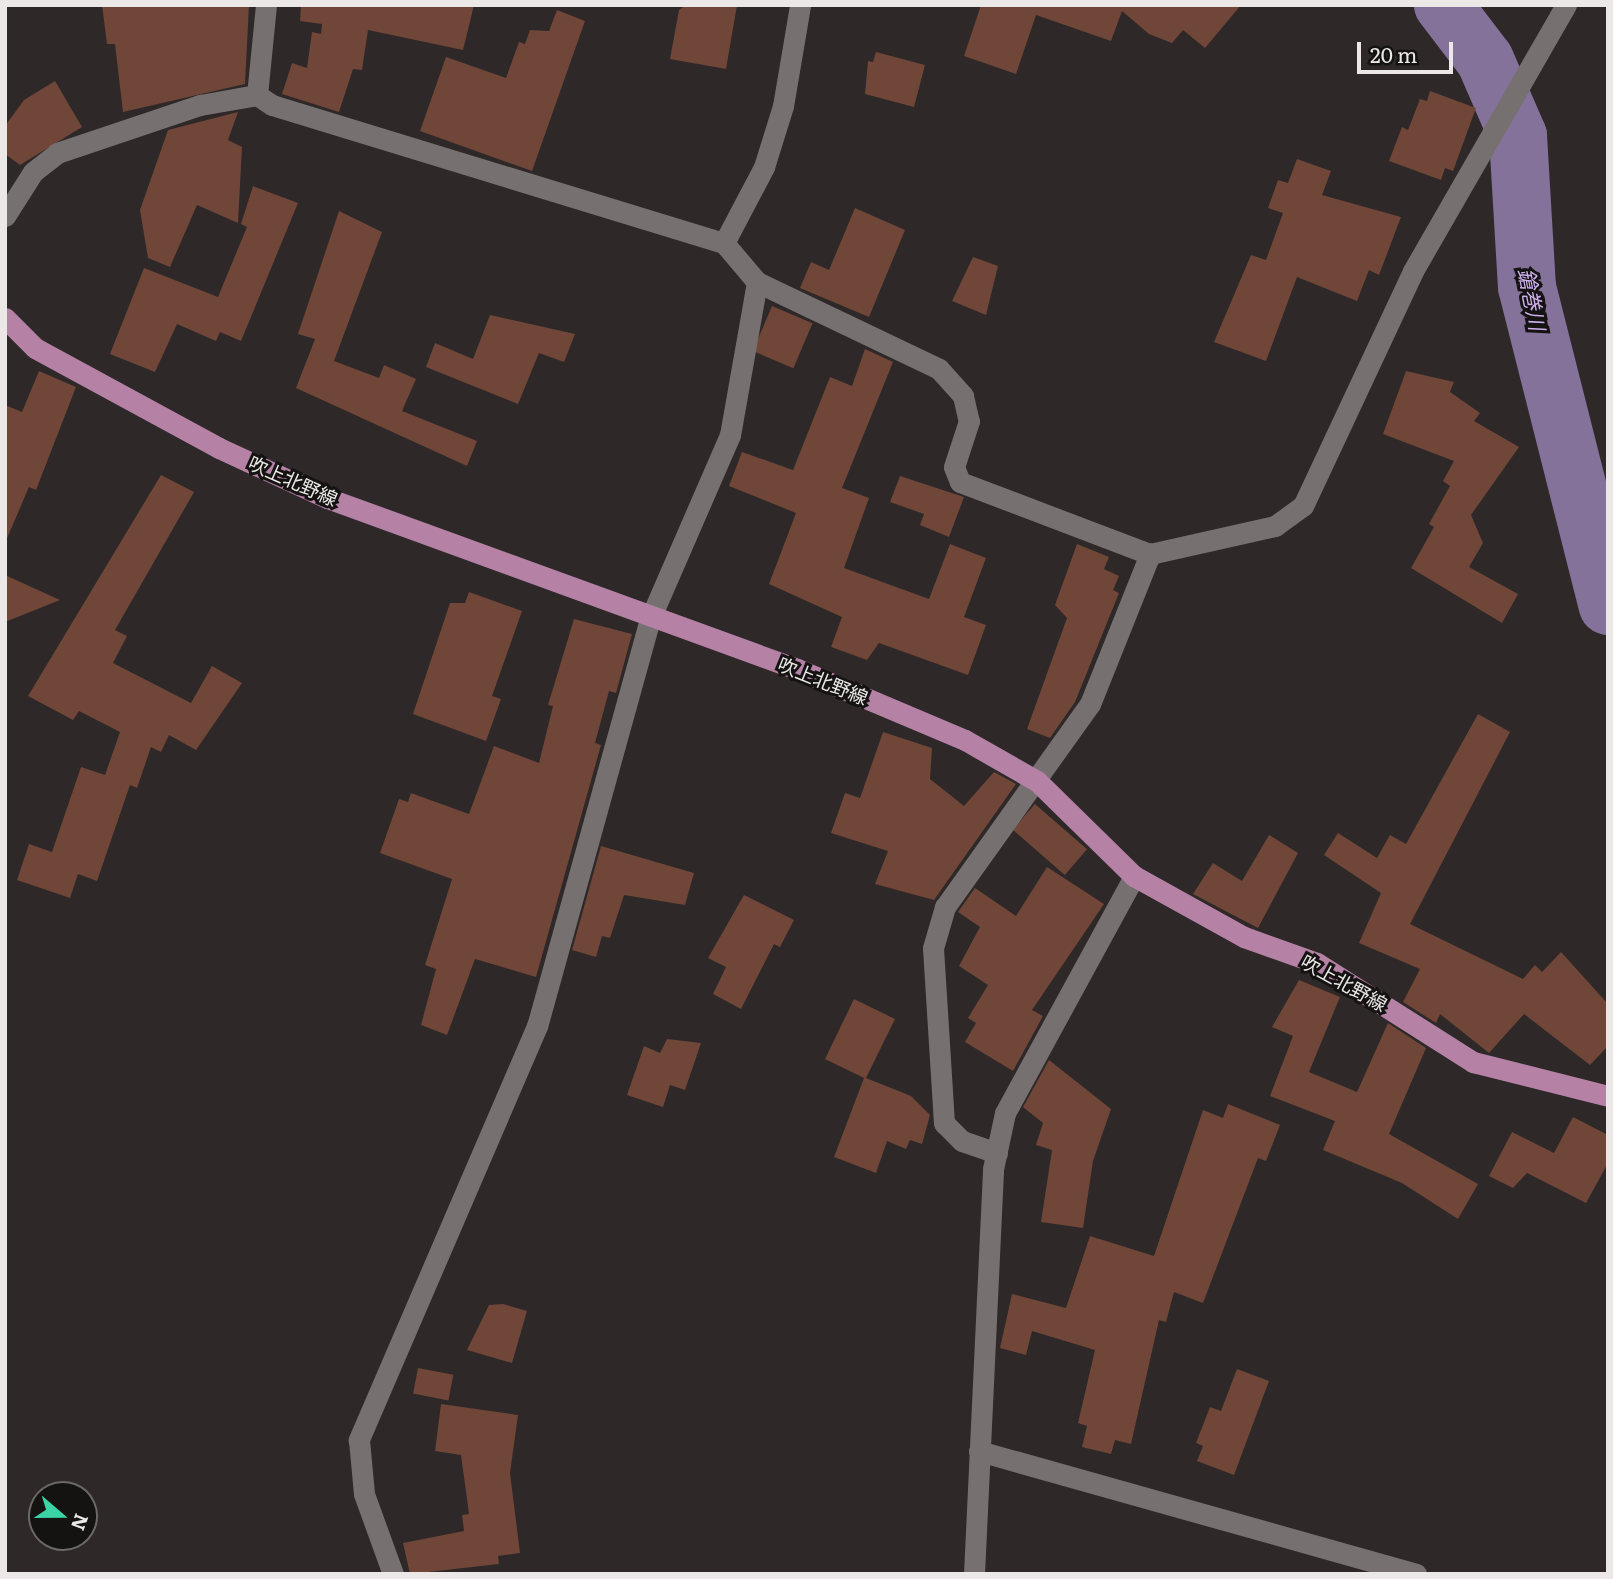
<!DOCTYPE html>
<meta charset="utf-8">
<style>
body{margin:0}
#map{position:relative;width:1613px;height:1579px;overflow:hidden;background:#2e2829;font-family:Literata,"Noto Sans JP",serif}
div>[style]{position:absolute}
.river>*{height:58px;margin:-29px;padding:0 29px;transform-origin:29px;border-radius:29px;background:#84729a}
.building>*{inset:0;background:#6f4637;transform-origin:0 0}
.minor>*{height:21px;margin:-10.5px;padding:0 10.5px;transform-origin:10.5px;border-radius:10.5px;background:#777071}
.major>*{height:21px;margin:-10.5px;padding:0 10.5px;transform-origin:10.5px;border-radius:10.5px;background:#b582a6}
span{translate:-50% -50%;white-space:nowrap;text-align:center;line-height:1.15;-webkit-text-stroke:6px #151212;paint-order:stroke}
.street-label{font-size:19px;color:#ece8e8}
.water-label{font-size:21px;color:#ccb0ee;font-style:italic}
.frame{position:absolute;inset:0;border:7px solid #ece8e8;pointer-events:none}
.north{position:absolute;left:28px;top:1481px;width:70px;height:70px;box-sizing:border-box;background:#151212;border:2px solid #6b6868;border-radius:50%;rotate:110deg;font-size:19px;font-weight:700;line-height:28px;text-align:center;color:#ece8e8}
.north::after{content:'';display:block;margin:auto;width:24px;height:32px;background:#3ad4a5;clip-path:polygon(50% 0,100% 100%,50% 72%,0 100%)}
.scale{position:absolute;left:1357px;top:42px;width:96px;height:32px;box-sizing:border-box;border:4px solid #ece8e8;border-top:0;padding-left:9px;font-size:21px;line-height:24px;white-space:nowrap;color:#ece8e8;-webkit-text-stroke:5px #151212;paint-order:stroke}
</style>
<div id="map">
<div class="river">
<i style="left:1443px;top:5px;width:69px;rotate:52.6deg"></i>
<i style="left:1485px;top:60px;width:83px;rotate:66.5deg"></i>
<i style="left:1518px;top:136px;width:151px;rotate:86.6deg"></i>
<i style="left:1527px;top:287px;width:329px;rotate:75.8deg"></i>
</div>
<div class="building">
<i style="clip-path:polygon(102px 5px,249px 5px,245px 84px,123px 112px,115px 44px,107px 44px)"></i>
<i style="clip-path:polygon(301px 5px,474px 5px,463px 50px,368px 30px,362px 70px,353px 69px,339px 112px,282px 94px,292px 63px,307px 68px,312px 32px,321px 34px,322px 24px,300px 21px)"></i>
<i style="clip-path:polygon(686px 5px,737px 5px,726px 69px,670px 59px,679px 10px)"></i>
<i style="clip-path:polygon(981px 5px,1241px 5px,1205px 48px,1183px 30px,1172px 43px,1149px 34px,1122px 11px,1111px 41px,1036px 15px,1016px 74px,964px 56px)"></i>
<i style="clip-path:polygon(557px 10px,585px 21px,532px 171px,420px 131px,446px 57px,506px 78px,519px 42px,525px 44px,530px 30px,549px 31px)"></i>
<i style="clip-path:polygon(876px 52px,925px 65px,914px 107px,865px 94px,868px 61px,873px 62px)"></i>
<i style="clip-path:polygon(55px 81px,82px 127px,20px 165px,5px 154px,5px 126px,24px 100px)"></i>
<i style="clip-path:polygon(1430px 91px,1476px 108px,1453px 171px,1445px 168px,1441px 180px,1389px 161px,1402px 127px,1408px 130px,1420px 99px,1427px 101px)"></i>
<i style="clip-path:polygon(238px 112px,228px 140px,242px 147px,238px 223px,197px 205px,170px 267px,148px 258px,140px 210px,168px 130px)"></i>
<i style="clip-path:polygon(1297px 159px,1331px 171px,1322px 195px,1401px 217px,1379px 275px,1369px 270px,1357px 301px,1297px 277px,1266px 361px,1214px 342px,1251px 255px,1266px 260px,1283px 213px,1268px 208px,1278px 180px,1288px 183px)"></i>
<i style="clip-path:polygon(253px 186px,298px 203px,241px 341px,220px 332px,216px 341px,177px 324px,155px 372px,110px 354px,144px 268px,218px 297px,247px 227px,241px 224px)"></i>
<i style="clip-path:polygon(855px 208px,905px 230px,869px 317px,800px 288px,811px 262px,829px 270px)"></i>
<i style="clip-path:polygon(339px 211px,382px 232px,334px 361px,379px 378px,384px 365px,416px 379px,402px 411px,477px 441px,467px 466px,296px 388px,315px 339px,298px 334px)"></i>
<i style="clip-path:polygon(973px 257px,998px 266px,986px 315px,952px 301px)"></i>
<i style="left:772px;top:306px;width:44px;height:49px;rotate:23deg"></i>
<i style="clip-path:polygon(490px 315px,575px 334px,564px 362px,539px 353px,518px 404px,426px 367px,435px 343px,473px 359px)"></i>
<i style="clip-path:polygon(865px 349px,893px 362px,842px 488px,869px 498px,844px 568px,929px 599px,950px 544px,986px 558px,964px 617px,986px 625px,968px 675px,879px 643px,867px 660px,831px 647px,842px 617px,769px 584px,796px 513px,729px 486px,742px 452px,793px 470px,830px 377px,852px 386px)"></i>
<i style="clip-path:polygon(39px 371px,76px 387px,36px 490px,29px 487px,5px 543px,5px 405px,22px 412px)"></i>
<i style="clip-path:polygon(1406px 371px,1454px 382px,1450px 392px,1480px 413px,1474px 421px,1519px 447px,1471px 515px,1483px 543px,1469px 567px,1518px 594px,1502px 623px,1411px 568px,1434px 527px,1429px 524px,1450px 486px,1443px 481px,1454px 461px,1383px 434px)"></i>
<i style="clip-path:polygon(161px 475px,194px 492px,115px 630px,127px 636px,113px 663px,191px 703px,212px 666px,242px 683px,196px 750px,169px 735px,161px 752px,151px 747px,137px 788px,130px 785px,97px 881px,78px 874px,70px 898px,17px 880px,29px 844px,52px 852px,81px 767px,105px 775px,120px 732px,79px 711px,73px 720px,28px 696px)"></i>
<i style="clip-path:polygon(900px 476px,964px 497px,949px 537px,920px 525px,924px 514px,890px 502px)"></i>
<i style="clip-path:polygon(1077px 544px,1109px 557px,1104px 569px,1119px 576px,1113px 590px,1119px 593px,1075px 702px,1050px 738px,1027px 729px,1067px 618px,1055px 605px)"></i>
<i style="clip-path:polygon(5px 575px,60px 600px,5px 622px)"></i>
<i style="clip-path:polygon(469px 592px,522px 611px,492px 696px,501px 699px,486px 741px,413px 714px,450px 603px,465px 603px)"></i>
<i style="clip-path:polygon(574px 619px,632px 634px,616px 693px,609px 691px,595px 743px,601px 745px,536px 977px,475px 959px,447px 1035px,421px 1025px,436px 969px,425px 965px,452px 879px,380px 853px,399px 799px,408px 802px,411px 793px,469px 814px,494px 746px,539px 763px,553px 706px,548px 705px)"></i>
<i style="clip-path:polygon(1478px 714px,1510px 732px,1410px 924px,1523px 979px,1535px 965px,1542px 972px,1561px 952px,1608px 1004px,1608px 1046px,1590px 1065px,1524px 1014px,1489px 1053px,1440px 1014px,1436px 1023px,1403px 1002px,1420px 969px,1359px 943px,1381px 893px,1324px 855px,1338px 833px,1377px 858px,1390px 835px,1406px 844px)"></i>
<i style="clip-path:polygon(883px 732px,932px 748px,930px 779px,964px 806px,994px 772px,1016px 784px,934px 900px,875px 884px,888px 851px,831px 833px,845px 793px,860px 798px)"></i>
<i style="left:1035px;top:804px;width:69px;height:34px;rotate:41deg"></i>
<i style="clip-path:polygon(1269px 835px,1298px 853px,1258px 928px,1193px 894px,1213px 863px,1242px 881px)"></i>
<i style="clip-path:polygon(601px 846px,694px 873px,685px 905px,624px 895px,610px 938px,602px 936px,596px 957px,572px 950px)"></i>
<i style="clip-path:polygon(1047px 867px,1104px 904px,1032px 1010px,1043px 1016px,1013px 1071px,965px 1042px,976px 1023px,968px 1018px,988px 985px,959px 966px,980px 927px,958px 912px,975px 888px,1016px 916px)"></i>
<i style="clip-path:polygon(744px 895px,794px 920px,780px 947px,774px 944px,741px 1009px,713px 994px,726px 967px,708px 958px)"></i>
<i style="clip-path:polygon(1299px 980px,1340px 997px,1309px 1072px,1357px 1092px,1388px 1023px,1426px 1048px,1389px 1134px,1478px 1184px,1458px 1219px,1402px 1183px,1323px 1150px,1335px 1121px,1270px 1096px,1293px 1036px,1272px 1027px)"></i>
<i style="clip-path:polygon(854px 999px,895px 1019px,866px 1078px,911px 1096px,930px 1115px,922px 1144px,910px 1140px,906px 1149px,887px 1141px,876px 1173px,834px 1157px,864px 1078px,825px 1059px)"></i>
<i style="clip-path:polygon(667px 1039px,701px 1043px,685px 1090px,670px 1085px,663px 1107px,627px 1095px,644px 1046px,660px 1053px)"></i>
<i style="clip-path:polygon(1049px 1060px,1111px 1109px,1093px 1161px,1083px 1228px,1041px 1222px,1052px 1150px,1036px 1145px,1043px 1123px,1023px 1107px)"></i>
<i style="clip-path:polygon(1228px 1104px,1280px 1125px,1266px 1161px,1258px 1158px,1203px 1303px,1174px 1292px,1166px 1322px,1159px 1320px,1131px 1444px,1115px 1440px,1111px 1454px,1082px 1447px,1087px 1426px,1078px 1423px,1095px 1350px,1032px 1331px,1026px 1355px,1000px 1348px,1012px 1294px,1066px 1308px,1090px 1236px,1154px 1256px,1203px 1110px,1223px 1118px)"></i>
<i style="clip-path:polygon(1573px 1117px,1608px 1135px,1608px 1163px,1586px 1203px,1527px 1173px,1513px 1188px,1489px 1176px,1512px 1132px,1554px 1153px)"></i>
<i style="clip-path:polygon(503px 1304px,527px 1311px,512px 1363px,467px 1350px,489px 1305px)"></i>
<i style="left:418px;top:1368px;width:36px;height:26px;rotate:11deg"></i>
<i style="clip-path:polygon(1237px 1369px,1269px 1381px,1234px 1475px,1197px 1461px,1203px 1446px,1196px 1443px,1210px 1407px,1221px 1411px)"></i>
<i style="clip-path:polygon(441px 1404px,518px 1415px,510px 1473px,520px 1553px,498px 1556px,499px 1564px,410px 1574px,403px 1543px,464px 1531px,462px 1515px,469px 1514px,461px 1455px,435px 1451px)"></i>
</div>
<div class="minor">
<i style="left:266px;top:5px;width:90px;rotate:95.7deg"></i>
<i style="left:257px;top:95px;width:18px;rotate:34deg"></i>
<i style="left:272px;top:105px;width:473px;rotate:17deg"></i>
<i style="left:724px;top:243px;width:51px;rotate:49.8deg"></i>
<i style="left:757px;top:282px;width:155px;rotate:100deg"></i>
<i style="left:730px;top:435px;width:201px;rotate:113.5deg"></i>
<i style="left:650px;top:619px;width:422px;rotate:105.5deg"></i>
<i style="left:537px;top:1026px;width:451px;rotate:113.3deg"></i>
<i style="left:359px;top:1440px;width:54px;rotate:84.7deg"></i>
<i style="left:364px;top:1494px;width:85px;rotate:70.1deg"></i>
<i style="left:5px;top:216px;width:52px;rotate:-57.5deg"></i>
<i style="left:33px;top:172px;width:31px;rotate:-38deg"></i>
<i style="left:57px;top:153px;width:151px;rotate:-18.6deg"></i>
<i style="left:200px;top:105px;width:58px;rotate:-10deg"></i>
<i style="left:724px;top:243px;width:86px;rotate:-62.2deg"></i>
<i style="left:764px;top:167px;width:64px;rotate:-72.7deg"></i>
<i style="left:783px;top:106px;width:102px;rotate:-80.4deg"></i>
<i style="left:757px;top:282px;width:202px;rotate:25.5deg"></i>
<i style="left:939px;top:369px;width:36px;rotate:48deg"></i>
<i style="left:963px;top:396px;width:26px;rotate:77deg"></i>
<i style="left:969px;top:421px;width:48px;rotate:108.1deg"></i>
<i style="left:954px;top:467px;width:16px;rotate:68deg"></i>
<i style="left:960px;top:482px;width:203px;rotate:20.8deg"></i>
<i style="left:997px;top:1153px;width:37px;rotate:-161deg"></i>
<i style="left:962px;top:1141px;width:25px;rotate:-135deg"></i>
<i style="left:944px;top:1123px;width:175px;rotate:-93.6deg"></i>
<i style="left:933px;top:948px;width:43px;rotate:-73.7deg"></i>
<i style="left:945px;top:907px;width:249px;rotate:-54.5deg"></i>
<i style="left:1090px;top:704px;width:162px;rotate:-68.2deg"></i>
<i style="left:1150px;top:554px;width:128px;rotate:-12.6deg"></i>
<i style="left:1275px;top:526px;width:34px;rotate:-36deg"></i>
<i style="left:1303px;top:506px;width:259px;rotate:-64.9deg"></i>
<i style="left:1413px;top:271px;width:307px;rotate:-60.1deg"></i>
<i style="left:979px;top:1451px;width:454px;rotate:15.7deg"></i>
<i style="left:974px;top:1574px;width:405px;rotate:-87.3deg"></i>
<i style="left:993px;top:1169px;width:57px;rotate:-77.9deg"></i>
<i style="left:1005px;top:1113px;width:270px;rotate:-61.4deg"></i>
</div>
<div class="major">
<i style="left:5px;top:318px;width:42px;rotate:45deg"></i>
<i style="left:35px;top:348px;width:209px;rotate:28.5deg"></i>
<i style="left:219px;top:448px;width:119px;rotate:24.8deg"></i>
<i style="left:327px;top:498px;width:500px;rotate:19.99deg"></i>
<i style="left:797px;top:669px;width:182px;rotate:22.9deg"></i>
<i style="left:965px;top:740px;width:83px;rotate:29.7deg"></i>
<i style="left:1037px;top:781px;width:136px;rotate:44.4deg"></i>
<i style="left:1134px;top:876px;width:126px;rotate:29deg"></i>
<i style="left:1244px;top:937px;width:77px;rotate:19.6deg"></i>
<i style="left:1317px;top:963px;width:185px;rotate:32.4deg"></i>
<i style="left:1473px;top:1062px;width:139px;rotate:14.1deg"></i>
</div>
<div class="street-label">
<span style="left:293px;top:481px;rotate:24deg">吹上北野線</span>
<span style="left:823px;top:681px;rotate:22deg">吹上北野線</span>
<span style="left:1344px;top:983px;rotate:29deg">吹上北野線</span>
</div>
<div class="water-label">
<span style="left:1533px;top:299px;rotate:79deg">鎗巻川</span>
</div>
<div class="frame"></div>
<div class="north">N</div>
<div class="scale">20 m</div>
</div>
